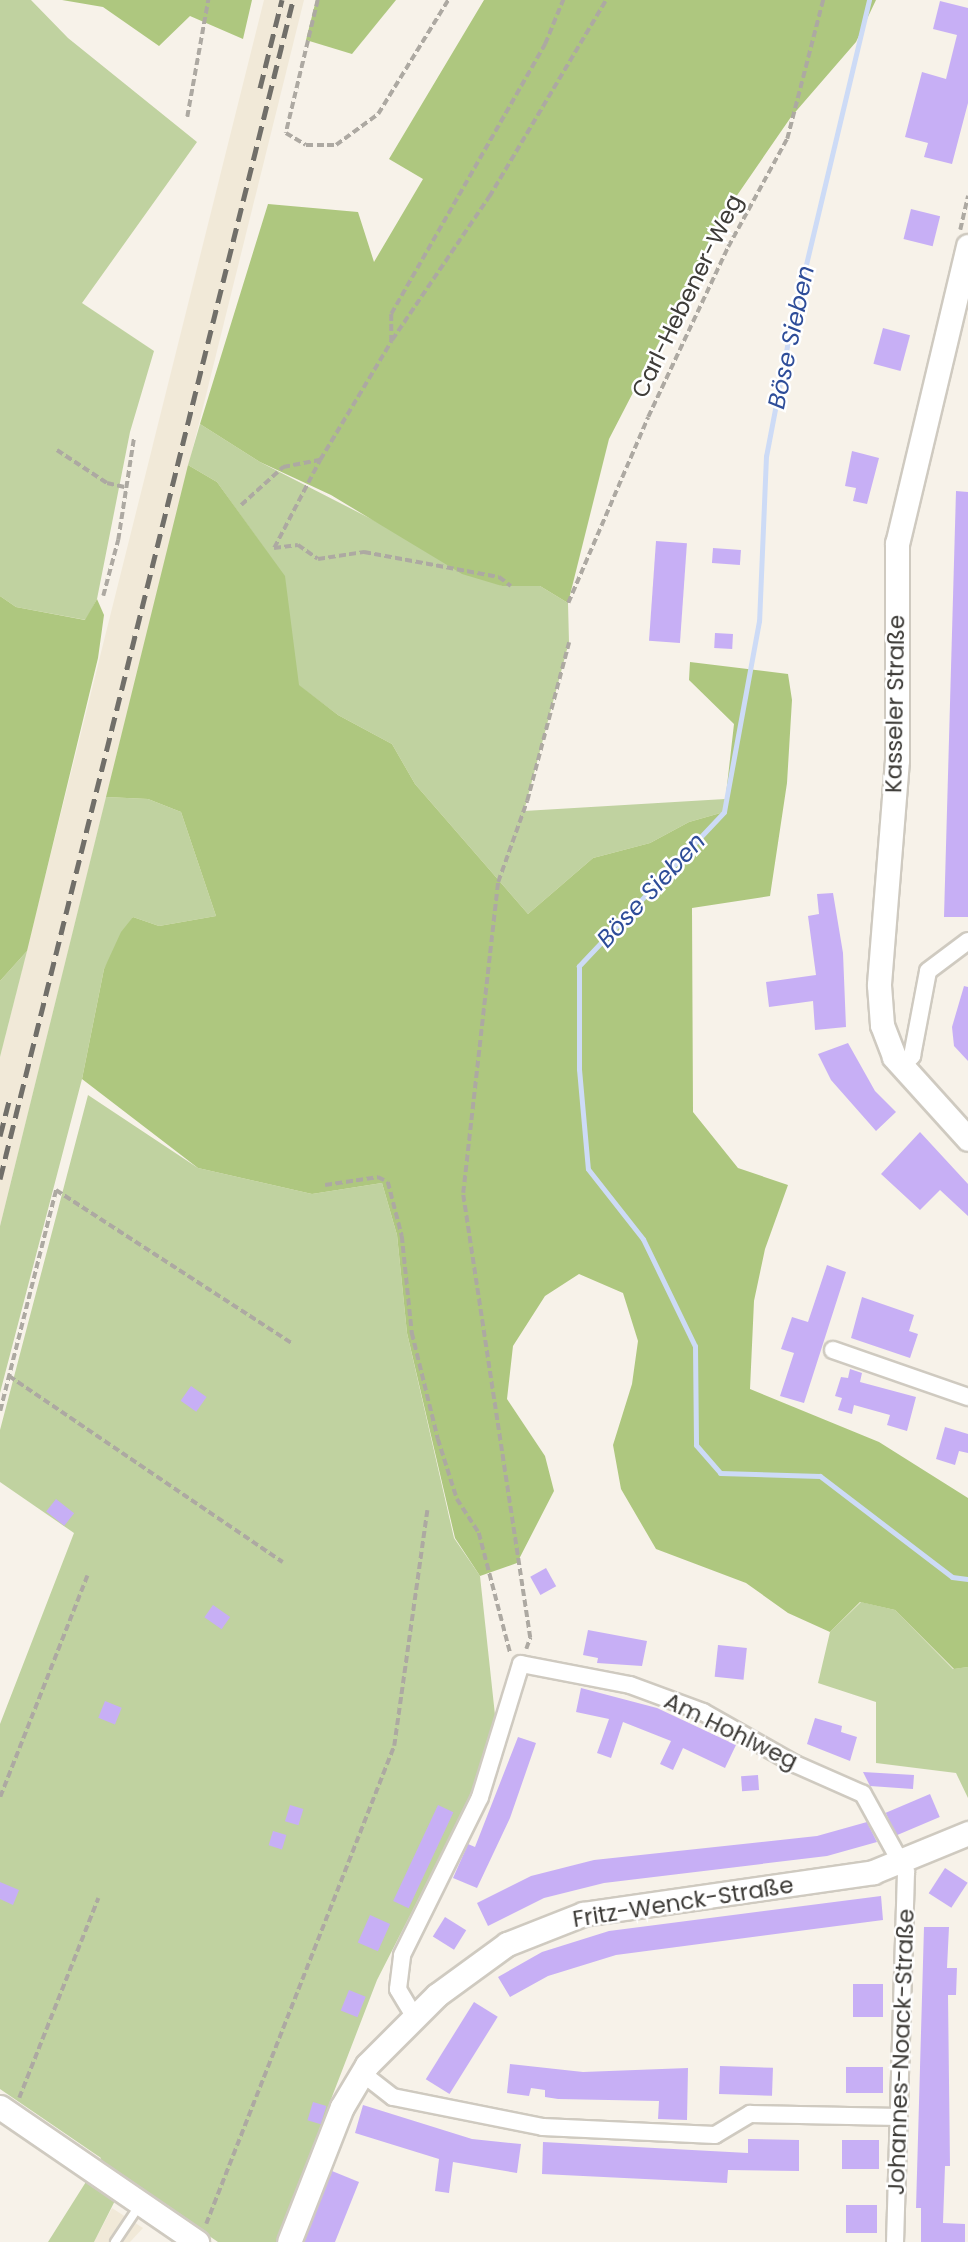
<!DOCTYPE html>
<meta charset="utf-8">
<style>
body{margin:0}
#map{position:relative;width:968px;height:2242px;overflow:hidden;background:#f7f2e9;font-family:Poppins,sans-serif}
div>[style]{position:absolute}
.built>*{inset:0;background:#f1e9d8}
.green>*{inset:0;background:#c0d2a0}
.forest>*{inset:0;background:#aec77f}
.stream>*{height:5px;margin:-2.5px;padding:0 2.5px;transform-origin:2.5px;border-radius:2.5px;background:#cddbf6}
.building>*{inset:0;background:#c7aff5;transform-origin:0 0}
.path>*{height:3.5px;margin-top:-1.75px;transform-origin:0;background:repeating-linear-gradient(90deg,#ada9a2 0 7px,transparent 0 10.5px)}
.roads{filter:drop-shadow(2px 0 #cfcac0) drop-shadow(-2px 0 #cfcac0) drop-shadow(0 2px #cfcac0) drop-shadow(0 -2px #cfcac0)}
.service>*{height:8px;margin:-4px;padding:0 4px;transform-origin:4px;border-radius:4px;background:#fff}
.minor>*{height:16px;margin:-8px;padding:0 8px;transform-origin:8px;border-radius:8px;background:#fff}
.secondary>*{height:23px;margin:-11.5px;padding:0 11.5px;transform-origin:11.5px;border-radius:11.5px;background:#fff}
.rail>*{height:5px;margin-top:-2.5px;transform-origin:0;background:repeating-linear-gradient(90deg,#716f69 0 14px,transparent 0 21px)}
span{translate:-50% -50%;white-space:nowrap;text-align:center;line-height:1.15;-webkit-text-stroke:5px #fff;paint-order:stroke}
.street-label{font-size:23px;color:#3e3c38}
.water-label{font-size:24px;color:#2e4d99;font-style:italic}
</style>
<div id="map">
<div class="built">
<i style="clip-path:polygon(264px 0,304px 0,0 1226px,0 1057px)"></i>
<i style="clip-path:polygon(112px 2208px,143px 2228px,130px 2242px,94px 2242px)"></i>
</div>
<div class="green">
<i style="clip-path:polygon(0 0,31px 0,68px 38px,197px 142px,82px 303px,154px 351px,130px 432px,97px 599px,86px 620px,16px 607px,0 596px)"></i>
<i style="clip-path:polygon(200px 424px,260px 462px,502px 586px,540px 586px,568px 603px,569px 642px,524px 811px,725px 799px,724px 812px,689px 822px,650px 843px,593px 858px,528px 914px,415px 784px,392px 744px,338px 715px,298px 685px,284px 576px,217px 482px,188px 465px)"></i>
<i style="clip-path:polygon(106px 797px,148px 799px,181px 812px,216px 916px,159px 926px,133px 917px,104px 969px,82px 1079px,0 1393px,0 1226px)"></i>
<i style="clip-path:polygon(27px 951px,0 1057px,0 981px)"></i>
<i style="clip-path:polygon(88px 1095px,198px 1168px,312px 1194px,382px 1183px,397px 1235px,407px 1333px,454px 1538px,480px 1576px,495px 1715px,470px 1798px,377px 1980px,276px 2242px,218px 2242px,126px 2179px,94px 2242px,48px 2242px,101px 2158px,0 2089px,0 1724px,74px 1533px,0 1482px,0 1430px)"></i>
<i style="clip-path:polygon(861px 1602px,895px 1610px,953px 1669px,968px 1667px,968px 1798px,956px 1773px,876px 1763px,876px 1702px,818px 1683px,830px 1632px)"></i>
</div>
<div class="forest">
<i style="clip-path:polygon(62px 0,252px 0,243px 39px,190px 16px,159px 46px,103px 7px)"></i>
<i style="clip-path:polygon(316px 0,396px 0,352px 54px,306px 40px)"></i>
<i style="clip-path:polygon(484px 0,876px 0,856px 42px,791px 117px,729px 207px,609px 439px,568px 603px,540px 586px,502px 586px,462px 574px,331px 495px,260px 462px,200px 424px,268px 204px,358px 212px,374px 262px,423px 179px,389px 159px)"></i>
<i style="clip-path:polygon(188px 465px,217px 482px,285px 576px,299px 685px,338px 715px,392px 744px,415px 784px,528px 914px,593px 858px,650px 843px,689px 822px,724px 812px,734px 724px,689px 680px,690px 662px,788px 674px,792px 700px,787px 783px,770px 896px,692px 908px,693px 1112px,738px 1168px,788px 1185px,765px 1249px,754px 1301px,750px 1389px,879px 1442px,968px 1498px,968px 1667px,954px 1669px,895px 1610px,860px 1602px,830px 1632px,788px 1613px,746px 1583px,656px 1549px,621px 1489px,613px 1445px,632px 1384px,638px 1341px,623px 1293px,579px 1274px,545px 1296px,513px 1346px,507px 1399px,545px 1456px,554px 1491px,517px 1563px,480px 1576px,455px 1538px,407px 1333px,397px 1235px,382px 1183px,312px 1194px,198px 1168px,82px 1079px,104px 969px,121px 932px,133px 917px,159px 926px,216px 916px,181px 812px,148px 799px,106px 797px)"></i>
<i style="clip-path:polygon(0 596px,16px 607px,85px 620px,97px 599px,104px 615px,98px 658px,27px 951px,0 981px)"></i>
</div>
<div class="stream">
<i style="left:869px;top:0;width:350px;rotate:103.4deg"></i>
<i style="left:788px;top:341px;width:117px;rotate:100.8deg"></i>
<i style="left:766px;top:456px;width:165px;rotate:92.4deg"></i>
<i style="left:759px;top:621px;width:194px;rotate:100.4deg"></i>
<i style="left:724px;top:812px;width:212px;rotate:133.3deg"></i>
<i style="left:579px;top:966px;width:103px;rotate:90deg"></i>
<i style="left:579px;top:1069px;width:100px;rotate:84.9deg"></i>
<i style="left:588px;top:1169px;width:89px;rotate:51.8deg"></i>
<i style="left:643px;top:1239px;width:119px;rotate:64.1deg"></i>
<i style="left:695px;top:1346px;width:99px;rotate:89.4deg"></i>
<i style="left:696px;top:1445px;width:37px;rotate:49deg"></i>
<i style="left:720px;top:1473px;width:100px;rotate:1.7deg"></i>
<i style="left:820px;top:1476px;width:166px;rotate:37.4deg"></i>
<i style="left:952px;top:1577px;width:16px;rotate:7deg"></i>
</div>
<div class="building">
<i style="clip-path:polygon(940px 1px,968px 8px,968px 103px,952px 164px,924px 157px,928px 143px,905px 137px,922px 72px,946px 79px,957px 35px,933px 29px)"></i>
<i style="left:911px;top:209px;width:30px;height:31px;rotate:14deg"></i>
<i style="left:883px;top:328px;width:28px;height:37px;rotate:15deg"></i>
<i style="clip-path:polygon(852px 451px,879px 458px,867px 504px,853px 501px,856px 488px,845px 486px)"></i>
<i style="clip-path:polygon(956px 491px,968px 492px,968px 917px,944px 917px)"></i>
<i style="left:656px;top:541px;width:31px;height:100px;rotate:4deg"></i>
<i style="left:713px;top:548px;width:28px;height:15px;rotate:4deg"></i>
<i style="left:715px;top:633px;width:18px;height:15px;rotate:3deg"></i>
<i style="clip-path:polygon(833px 893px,843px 953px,846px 1027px,815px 1030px,813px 1001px,769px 1007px,766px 982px,816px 975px,808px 916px,819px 914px,817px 894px)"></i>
<i style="clip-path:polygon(964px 986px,968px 987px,968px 1061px,954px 1046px,952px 1027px)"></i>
<i style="clip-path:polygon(848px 1043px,875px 1091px,896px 1112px,876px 1131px,831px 1080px,818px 1054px)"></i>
<i style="clip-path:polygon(920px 1132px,968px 1184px,968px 1216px,940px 1190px,920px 1210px,881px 1174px)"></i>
<i style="clip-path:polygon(827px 1265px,846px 1272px,804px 1403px,780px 1396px,794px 1353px,781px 1349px,792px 1317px,808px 1322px)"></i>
<i style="clip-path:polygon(862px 1297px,914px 1315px,909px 1331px,918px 1334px,910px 1358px,851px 1338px)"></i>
<i style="clip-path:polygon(850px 1369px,862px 1373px,860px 1382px,916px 1397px,907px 1431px,887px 1425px,890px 1415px,854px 1405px,852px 1414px,838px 1410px,842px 1398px,835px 1396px,841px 1377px,848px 1378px)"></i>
<i style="left:191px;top:1386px;width:19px;height:18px;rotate:35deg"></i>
<i style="clip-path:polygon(945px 1427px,968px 1434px,968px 1453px,959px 1451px,955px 1465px,936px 1459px)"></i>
<i style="left:56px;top:1499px;width:23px;height:16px;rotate:38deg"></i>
<i style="left:546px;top:1568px;width:21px;height:18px;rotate:61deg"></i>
<i style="left:213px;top:1605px;width:21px;height:15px;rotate:35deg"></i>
<i style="clip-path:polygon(588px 1630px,647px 1641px,642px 1666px,597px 1663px,598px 1658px,583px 1655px)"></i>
<i style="left:718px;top:1645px;width:29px;height:32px;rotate:6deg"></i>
<i style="clip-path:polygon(581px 1688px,657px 1708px,736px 1745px,725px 1768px,683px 1748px,673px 1770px,660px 1764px,671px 1741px,623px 1722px,611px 1758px,597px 1753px,609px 1719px,576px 1712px)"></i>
<i style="left:105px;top:1701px;width:18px;height:18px;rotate:22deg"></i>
<i style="clip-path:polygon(815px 1718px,842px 1726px,841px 1732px,857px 1737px,850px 1761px,807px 1744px)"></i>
<i style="clip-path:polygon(518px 1737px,536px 1743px,510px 1818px,477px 1888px,453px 1878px,468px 1844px,475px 1847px)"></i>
<i style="clip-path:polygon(863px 1772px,914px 1775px,913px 1789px,870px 1786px)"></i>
<i style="left:758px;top:1775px;width:15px;height:17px;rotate:86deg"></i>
<i style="left:930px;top:1794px;width:25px;height:48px;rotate:67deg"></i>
<i style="left:290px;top:1805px;width:14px;height:17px;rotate:17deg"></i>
<i style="left:438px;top:1805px;width:17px;height:106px;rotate:25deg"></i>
<i style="clip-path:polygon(867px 1822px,877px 1842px,827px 1856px,604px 1883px,544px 1898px,488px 1926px,477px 1903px,531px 1876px,594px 1860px,817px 1836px)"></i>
<i style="left:273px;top:1831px;width:14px;height:15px;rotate:17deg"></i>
<i style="left:945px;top:1868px;width:27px;height:30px;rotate:33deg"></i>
<i style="clip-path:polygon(0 1882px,19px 1890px,13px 1905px,0 1899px)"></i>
<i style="clip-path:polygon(881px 1896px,883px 1920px,616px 1955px,548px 1976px,510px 1997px,498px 1977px,542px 1952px,609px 1931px)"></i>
<i style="left:370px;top:1915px;width:22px;height:30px;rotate:24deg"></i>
<i style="left:445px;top:1917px;width:25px;height:23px;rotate:32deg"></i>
<i style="clip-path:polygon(924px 1927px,949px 1927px,947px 1968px,957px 1968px,956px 1995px,948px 1995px,950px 2166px,945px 2166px,943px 2223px,965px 2224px,965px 2242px,921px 2242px,921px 2208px,916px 2208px)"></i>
<i style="left:853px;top:1984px;width:30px;height:33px"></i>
<i style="left:349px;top:1990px;width:18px;height:22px;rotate:22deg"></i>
<i style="left:474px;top:2002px;width:28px;height:91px;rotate:32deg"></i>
<i style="clip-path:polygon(510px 2064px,583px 2072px,688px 2068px,687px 2120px,658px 2119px,659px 2101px,558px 2099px,545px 2097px,545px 2090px,531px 2088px,529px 2096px,507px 2093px)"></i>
<i style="left:720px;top:2066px;width:53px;height:28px;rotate:2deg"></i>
<i style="left:846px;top:2067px;width:37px;height:26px"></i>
<i style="left:313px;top:2102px;width:14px;height:19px;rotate:17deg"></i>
<i style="clip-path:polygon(363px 2105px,472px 2139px,521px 2144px,517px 2173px,453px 2162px,449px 2193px,435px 2191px,439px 2159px,355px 2133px)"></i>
<i style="clip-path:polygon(748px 2139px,799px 2140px,799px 2171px,728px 2170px,727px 2183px,542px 2174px,543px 2142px,748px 2153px)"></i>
<i style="left:842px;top:2140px;width:37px;height:29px"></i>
<i style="clip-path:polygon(332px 2171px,359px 2182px,335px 2242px,304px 2242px)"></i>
<i style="left:846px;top:2205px;width:31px;height:28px"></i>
</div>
<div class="path">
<i style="left:318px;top:0;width:137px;rotate:103.5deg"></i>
<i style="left:286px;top:133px;width:23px;rotate:31deg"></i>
<i style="left:306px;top:145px;width:30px"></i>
<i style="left:336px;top:145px;width:52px;rotate:-36.4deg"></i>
<i style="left:378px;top:114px;width:134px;rotate:-58.4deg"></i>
<i style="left:187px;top:117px;width:119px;rotate:-79.8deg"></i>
<i style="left:960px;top:230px;width:35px;rotate:-77deg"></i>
<i style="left:392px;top:340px;width:173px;rotate:-55.9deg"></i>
<i style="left:489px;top:197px;width:229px;rotate:-59.3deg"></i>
<i style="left:57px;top:450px;width:60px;rotate:33.4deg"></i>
<i style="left:107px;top:483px;width:18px;rotate:13deg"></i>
<i style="left:241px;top:505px;width:57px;rotate:-42.1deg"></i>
<i style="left:283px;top:467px;width:38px;rotate:-11deg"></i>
<i style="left:320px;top:460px;width:138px;rotate:-59deg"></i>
<i style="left:391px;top:342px;width:28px;rotate:-90deg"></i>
<i style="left:391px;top:314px;width:311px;rotate:-60.3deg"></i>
<i style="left:545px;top:44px;width:48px;rotate:-67.8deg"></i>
<i style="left:274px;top:548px;width:24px;rotate:-7deg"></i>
<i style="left:298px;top:545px;width:24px;rotate:35deg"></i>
<i style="left:318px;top:559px;width:47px;rotate:-8.7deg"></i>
<i style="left:364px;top:552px;width:137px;rotate:10.5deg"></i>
<i style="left:499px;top:577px;width:15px;rotate:37deg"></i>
<i style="left:274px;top:548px;width:99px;rotate:-62.4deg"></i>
<i style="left:103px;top:596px;width:58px;rotate:-75deg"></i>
<i style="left:118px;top:540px;width:104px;rotate:-81.2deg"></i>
<i style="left:568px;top:603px;width:202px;rotate:-66.7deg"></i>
<i style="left:648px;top:417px;width:188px;rotate:-64.8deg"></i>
<i style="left:728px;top:247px;width:123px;rotate:-61.4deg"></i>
<i style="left:787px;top:139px;width:144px;rotate:-75.5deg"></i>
<i style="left:325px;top:1185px;width:54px;rotate:-8.6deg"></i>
<i style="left:378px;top:1177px;width:11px;rotate:27deg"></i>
<i style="left:388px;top:1182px;width:56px;rotate:75.5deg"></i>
<i style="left:402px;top:1236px;width:98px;rotate:84.1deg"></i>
<i style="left:412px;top:1333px;width:109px;rotate:76.2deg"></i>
<i style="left:438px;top:1439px;width:63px;rotate:72.4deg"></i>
<i style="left:457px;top:1499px;width:40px;rotate:57.1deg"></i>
<i style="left:479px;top:1533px;width:123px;rotate:75.4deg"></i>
<i style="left:9px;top:1376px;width:331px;rotate:34.2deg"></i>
<i style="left:0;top:1411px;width:228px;rotate:-75.8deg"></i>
<i style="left:56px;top:1190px;width:283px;rotate:33deg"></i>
<i style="left:526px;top:1649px;width:12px;rotate:-70deg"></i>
<i style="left:530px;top:1638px;width:450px;rotate:-98.6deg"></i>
<i style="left:463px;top:1193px;width:313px;rotate:-83.6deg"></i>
<i style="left:498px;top:882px;width:86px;rotate:-70.3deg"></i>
<i style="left:527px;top:801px;width:164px;rotate:-75.2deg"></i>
<i style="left:0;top:1797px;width:238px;rotate:-68.5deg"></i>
<i style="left:19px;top:2098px;width:215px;rotate:-68.4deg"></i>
<i style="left:206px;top:2224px;width:514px;rotate:-68.53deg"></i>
<i style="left:394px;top:1746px;width:238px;rotate:-82deg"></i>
</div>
<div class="roads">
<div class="service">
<i style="left:115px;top:2242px;width:43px;rotate:-56.3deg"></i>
</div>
<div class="minor">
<i style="left:901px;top:1067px;width:16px;rotate:-45deg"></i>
<i style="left:912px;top:1056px;width:86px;rotate:-79.3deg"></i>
<i style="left:928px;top:971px;width:50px;rotate:-36.9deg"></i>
<i style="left:833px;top:1350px;width:143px;rotate:19.2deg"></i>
<i style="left:414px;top:2016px;width:31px;rotate:-121deg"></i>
<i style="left:398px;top:1989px;width:34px;rotate:-83deg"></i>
<i style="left:402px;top:1955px;width:176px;rotate:-63.7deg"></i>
<i style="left:480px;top:1797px;width:139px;rotate:-72.9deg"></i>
<i style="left:521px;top:1664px;width:111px;rotate:10.9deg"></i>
<i style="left:630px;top:1685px;width:78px;rotate:20.3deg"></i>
<i style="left:703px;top:1712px;width:106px;rotate:29.5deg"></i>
<i style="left:795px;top:1764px;width:74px;rotate:23.8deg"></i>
<i style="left:863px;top:1794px;width:89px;rotate:61.1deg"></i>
<i style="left:906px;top:1872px;width:370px;rotate:91.7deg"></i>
<i style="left:362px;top:2073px;width:39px;rotate:38deg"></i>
<i style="left:393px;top:2097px;width:153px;rotate:11.3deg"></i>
<i style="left:543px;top:2127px;width:172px;rotate:2.7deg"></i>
<i style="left:715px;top:2135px;width:41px;rotate:-31deg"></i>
<i style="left:750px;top:2114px;width:149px;rotate:1.2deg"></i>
</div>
<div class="secondary">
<i style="left:968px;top:246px;width:305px;rotate:103.4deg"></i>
<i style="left:897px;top:543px;width:217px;rotate:90deg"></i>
<i style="left:897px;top:760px;width:226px;rotate:94.6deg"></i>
<i style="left:879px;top:985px;width:40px;rotate:85.7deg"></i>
<i style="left:882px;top:1025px;width:34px;rotate:69deg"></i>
<i style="left:894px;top:1057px;width:110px;rotate:47.9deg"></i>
<i style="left:0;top:2107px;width:239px;rotate:34.4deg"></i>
<i style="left:289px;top:2242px;width:145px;rotate:-68.6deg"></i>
<i style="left:342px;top:2107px;width:49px;rotate:-59.2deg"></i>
<i style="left:367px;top:2065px;width:99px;rotate:-45deg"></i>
<i style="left:437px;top:1995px;width:87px;rotate:-36.1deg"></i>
<i style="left:507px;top:1944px;width:82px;rotate:-21.5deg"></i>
<i style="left:583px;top:1914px;width:293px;rotate:-8.2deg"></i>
<i style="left:873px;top:1872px;width:103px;rotate:-22.3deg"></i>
</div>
</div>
<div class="rail">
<i style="left:260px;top:88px;width:91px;rotate:-76deg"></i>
<i style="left:0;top:1136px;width:40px;rotate:-75.6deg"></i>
<i style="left:0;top:1179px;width:1215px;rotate:-76.04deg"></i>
</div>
<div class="street-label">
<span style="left:687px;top:296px;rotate:-64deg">Carl-Hebener-Weg</span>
<span style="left:895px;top:704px;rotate:-89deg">Kasseler Straße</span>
<span style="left:731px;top:1731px;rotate:26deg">Am Hohlweg</span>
<span style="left:683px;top:1902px;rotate:-9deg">Fritz-Wenck-Straße</span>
<span style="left:901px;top:2052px;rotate:-88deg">Johannes-Noack-Straße</span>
</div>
<div class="water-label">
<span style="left:791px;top:337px;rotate:-78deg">Böse Sieben</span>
<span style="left:651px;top:890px;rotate:-47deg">Böse Sieben</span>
</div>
</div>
